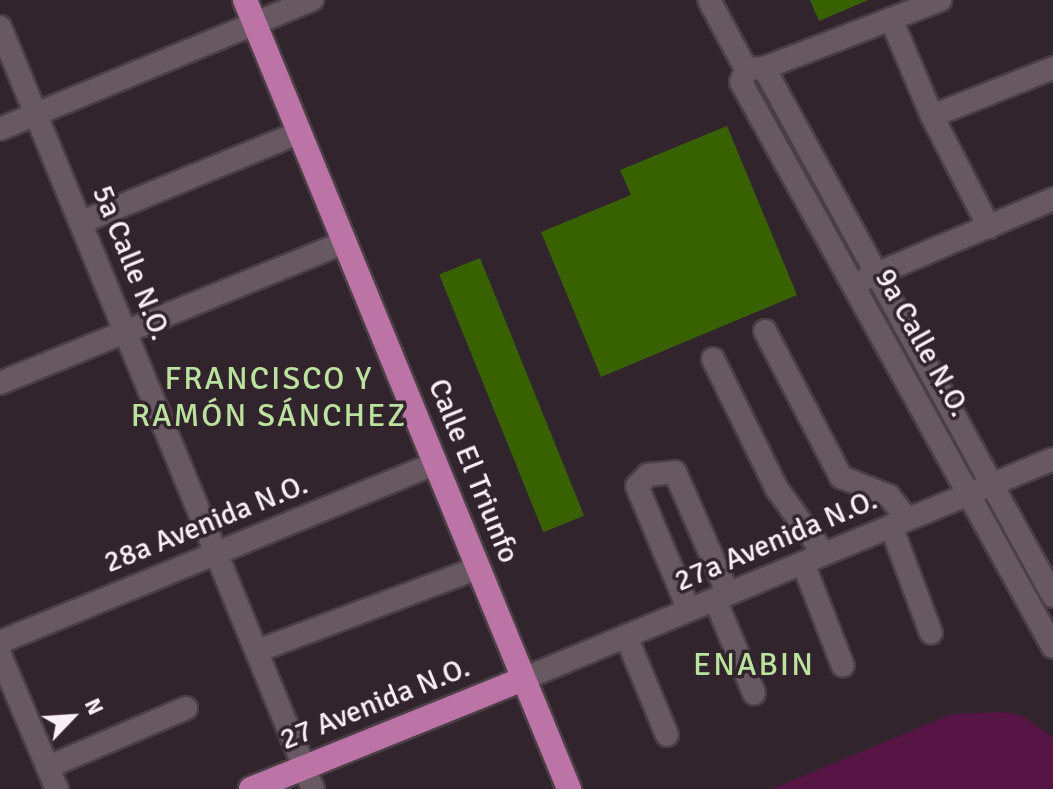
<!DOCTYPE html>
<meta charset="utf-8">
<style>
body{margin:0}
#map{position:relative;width:1053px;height:789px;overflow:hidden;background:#32242d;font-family:Signika,sans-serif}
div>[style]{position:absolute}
.green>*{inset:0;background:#561545}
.building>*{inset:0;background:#386200;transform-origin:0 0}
.roads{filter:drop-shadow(2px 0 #4b3f46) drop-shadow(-2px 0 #4b3f46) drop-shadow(0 2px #4b3f46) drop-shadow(0 -2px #4b3f46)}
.minor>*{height:22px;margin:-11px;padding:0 11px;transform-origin:11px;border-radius:11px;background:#685862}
.major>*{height:24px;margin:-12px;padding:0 12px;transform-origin:12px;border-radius:12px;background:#bc73a5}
span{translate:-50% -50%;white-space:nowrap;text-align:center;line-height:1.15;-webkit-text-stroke:7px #32242d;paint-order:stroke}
.street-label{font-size:30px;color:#f9f0f6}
.neighbourhood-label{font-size:32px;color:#bbe29e;letter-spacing:2px}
.north{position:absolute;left:32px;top:677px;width:80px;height:80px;-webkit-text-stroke:6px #32242d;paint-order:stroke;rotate:65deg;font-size:22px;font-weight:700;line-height:32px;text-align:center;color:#f9f0f6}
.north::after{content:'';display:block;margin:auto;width:28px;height:36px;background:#f9f0f6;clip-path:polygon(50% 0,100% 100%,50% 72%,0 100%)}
</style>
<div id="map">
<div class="green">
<i style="clip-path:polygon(1006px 712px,1025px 717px,1053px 738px,1053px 789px,772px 789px,952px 714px)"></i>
</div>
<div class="building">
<i style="clip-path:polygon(810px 0,868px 0,819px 21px)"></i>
<i style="clip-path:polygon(727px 126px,797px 295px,601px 377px,541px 232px,631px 195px,620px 170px)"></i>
<i style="left:480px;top:258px;width:278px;height:44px;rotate:68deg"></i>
</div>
<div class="roads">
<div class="minor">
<i style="left:709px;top:0;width:78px;rotate:61.8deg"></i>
<i style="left:746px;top:69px;width:18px;rotate:-3deg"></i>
<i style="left:764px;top:68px;width:602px;rotate:61.31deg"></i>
<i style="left:891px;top:19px;width:105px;rotate:67.1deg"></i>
<i style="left:932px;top:116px;width:125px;rotate:62.8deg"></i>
<i style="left:0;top:27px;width:824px;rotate:67.67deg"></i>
<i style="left:764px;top:68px;width:189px;rotate:-21.1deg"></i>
<i style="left:746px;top:69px;width:14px;rotate:111deg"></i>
<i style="left:741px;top:82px;width:645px;rotate:61.09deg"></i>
<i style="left:932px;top:116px;width:130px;rotate:-21.6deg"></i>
<i style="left:0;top:129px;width:338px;rotate:-22.5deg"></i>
<i style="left:82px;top:222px;width:236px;rotate:-22.4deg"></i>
<i style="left:867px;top:278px;width:202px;rotate:-23deg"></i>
<i style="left:765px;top:331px;width:165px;rotate:62.5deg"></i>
<i style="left:841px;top:477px;width:52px;rotate:21.6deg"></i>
<i style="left:889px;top:496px;width:29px;rotate:52deg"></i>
<i style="left:713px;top:359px;width:145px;rotate:63.8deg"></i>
<i style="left:777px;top:489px;width:80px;rotate:54.1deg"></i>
<i style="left:0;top:383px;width:373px;rotate:-22.2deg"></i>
<i style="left:891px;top:526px;width:114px;rotate:69.5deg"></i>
<i style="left:803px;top:563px;width:110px;rotate:68.8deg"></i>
<i style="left:715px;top:599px;width:102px;rotate:67.5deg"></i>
<i style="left:689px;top:610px;width:134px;rotate:-112.8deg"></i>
<i style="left:637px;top:486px;width:16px;rotate:-45deg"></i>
<i style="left:648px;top:475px;width:27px;rotate:-6deg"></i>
<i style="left:675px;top:472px;width:133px;rotate:66.5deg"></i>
<i style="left:626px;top:636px;width:107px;rotate:67.5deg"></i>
<i style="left:0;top:642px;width:470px;rotate:-22.3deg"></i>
<i style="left:257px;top:651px;width:236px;rotate:-20.6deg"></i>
<i style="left:0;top:655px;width:146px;rotate:67deg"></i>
<i style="left:523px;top:679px;width:574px;rotate:-22.54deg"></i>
<i style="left:48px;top:767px;width:150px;rotate:-23.1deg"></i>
</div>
<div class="major">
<i style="left:245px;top:0;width:853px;rotate:67.67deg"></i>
<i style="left:251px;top:789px;width:293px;rotate:-22deg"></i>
</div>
</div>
<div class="street-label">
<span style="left:131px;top:263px;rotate:68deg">5a Calle N.O.</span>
<span style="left:922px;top:343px;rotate:61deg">9a Calle N.O.</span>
<span style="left:473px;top:471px;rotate:68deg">Calle El Triunfo</span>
<span style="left:206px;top:524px;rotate:-22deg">28a Avenida N.O.</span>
<span style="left:776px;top:541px;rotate:-23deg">27a Avenida N.O.</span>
<span style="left:375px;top:704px;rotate:-22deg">27 Avenida N.O.</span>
</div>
<div class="neighbourhood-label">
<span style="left:269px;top:398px">FRANCISCO Y<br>RAMÓN SÁNCHEZ</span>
<span style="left:754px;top:665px">ENABIN</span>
</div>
<div class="north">N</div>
</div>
